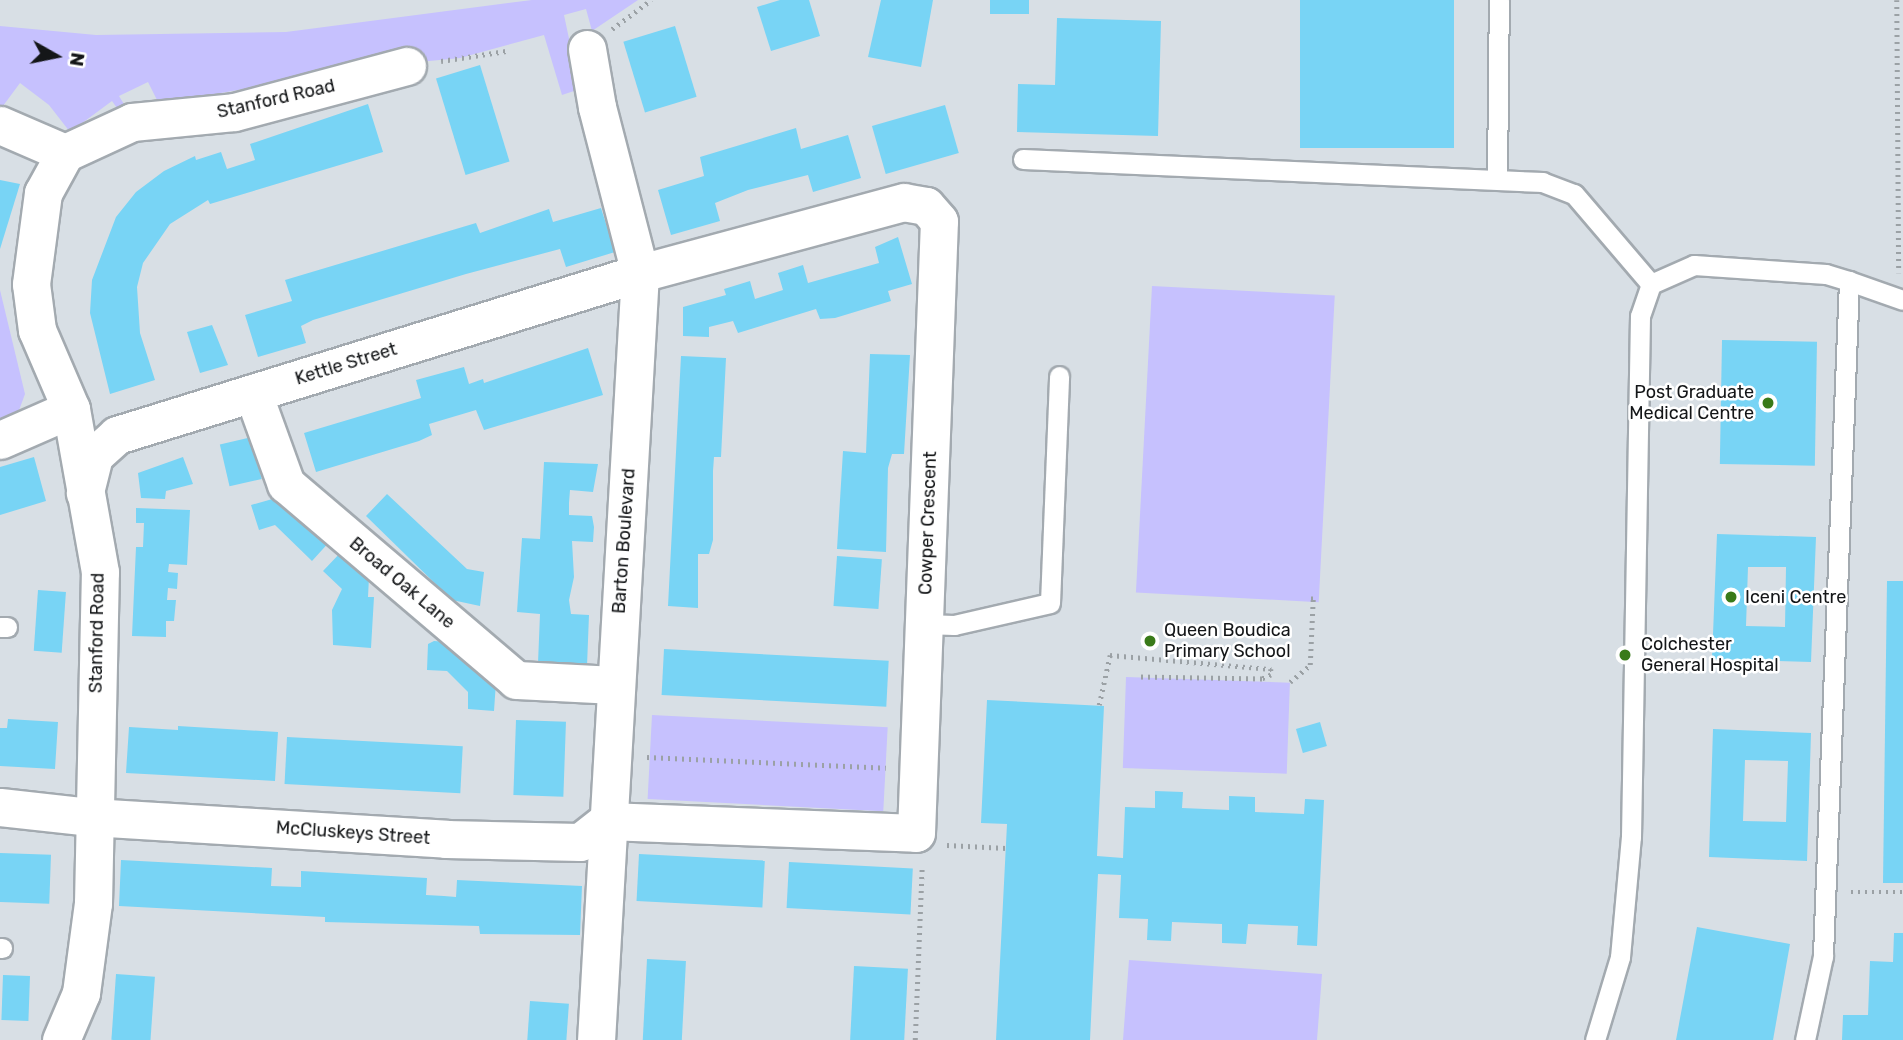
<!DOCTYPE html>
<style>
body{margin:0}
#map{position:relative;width:1903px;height:1040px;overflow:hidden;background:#d8dfe5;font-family:Rubik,sans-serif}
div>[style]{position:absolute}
.green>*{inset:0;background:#c6c1fe;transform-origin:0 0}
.building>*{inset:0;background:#78d4f5;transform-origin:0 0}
.path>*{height:4.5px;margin-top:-2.25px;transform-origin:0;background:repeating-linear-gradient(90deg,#9ba1a5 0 2px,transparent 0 7px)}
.roads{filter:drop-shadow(2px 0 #a3aab0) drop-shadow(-2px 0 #a3aab0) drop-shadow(0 2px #a3aab0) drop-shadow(0 -2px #a3aab0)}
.service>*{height:19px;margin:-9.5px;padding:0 9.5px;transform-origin:9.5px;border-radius:9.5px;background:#fff}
.minor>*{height:37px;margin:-18.5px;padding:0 18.5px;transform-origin:18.5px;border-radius:18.5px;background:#fff}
.dots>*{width:19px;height:19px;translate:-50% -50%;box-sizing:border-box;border:4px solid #fff;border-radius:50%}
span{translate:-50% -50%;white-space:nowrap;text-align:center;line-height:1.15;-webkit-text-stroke:5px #fff;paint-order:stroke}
.street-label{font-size:18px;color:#141618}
.poi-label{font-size:18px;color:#141618}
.right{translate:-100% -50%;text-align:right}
.left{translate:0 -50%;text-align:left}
.north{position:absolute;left:21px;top:21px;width:70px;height:70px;-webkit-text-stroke:5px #fff;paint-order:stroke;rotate:99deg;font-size:19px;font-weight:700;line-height:28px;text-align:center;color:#141618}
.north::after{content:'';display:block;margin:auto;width:24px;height:32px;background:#141618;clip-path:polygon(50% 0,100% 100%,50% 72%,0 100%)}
</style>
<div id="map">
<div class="green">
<i style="clip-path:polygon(532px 0,638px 0,592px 31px,586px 9px,564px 15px,578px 81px,574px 91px,562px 95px,544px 35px,460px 58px,368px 67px,159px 104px,148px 82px,119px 96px,130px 114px,124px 118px,112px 101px,70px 132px,49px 105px,20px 83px,0 110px,0 26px,96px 35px,286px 32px)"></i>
<i style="left:1152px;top:286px;width:183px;height:307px;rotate:3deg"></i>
<i style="clip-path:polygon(0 290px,25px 394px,18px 413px,0 424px)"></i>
<i style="left:1126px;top:677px;width:164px;height:91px;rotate:2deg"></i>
<i style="left:652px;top:715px;width:236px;height:84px;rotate:3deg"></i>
<i style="clip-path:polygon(1129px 960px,1322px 974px,1317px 1040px,1123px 1040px)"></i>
</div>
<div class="building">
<i style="clip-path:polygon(780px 0,809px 0,820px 36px,771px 51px,757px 7px)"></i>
<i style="clip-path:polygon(881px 0,933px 0,921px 67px,868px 57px)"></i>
<i style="left:990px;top:0;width:39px;height:14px"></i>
<i style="left:1300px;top:0;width:154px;height:148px"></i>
<i style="clip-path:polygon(1057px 18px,1161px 21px,1158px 136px,1017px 132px,1018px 84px,1055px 85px)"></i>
<i style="left:675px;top:26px;width:74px;height:54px;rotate:73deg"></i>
<i style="left:480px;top:65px;width:101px;height:46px;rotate:73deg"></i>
<i style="clip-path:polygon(368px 104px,383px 152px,210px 204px,208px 200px,170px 224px,143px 263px,137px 287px,140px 333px,155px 380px,110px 394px,90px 313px,92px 280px,116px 217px,136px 192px,164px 171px,195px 156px,196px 160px,221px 152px,227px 169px,255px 160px,250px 144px)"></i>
<i style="left:945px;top:105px;width:50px;height:76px;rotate:74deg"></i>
<i style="clip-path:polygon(796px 128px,801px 149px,848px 135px,861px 178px,813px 192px,808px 175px,748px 190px,715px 203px,720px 221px,671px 235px,658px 190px,704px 176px,700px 157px)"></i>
<i style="clip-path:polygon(0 180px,20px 184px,0 249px)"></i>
<i style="clip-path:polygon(601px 208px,615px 252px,566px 267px,560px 249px,466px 274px,313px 320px,301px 326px,306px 343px,258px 357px,245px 315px,292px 301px,285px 280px,476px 223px,480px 233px,549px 209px,553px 222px)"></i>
<i style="clip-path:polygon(898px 237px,912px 284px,888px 291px,891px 301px,835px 318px,820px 319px,816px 309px,738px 333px,733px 321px,709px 327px,709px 337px,683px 336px,683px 307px,726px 295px,724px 289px,750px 281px,755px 299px,783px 290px,778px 273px,803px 265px,808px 283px,879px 263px,875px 247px)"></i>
<i style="clip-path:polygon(212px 325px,228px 365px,200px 373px,187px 332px)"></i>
<i style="left:1722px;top:340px;width:95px;height:124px;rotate:1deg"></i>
<i style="clip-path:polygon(588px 348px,603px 395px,484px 430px,476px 410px,429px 424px,432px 435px,419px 441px,316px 472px,304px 433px,421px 398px,416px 380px,464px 367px,469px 384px,483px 379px,484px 383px)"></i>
<i style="clip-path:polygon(870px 354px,910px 355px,904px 454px,892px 454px,888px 468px,886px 552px,837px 549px,843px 451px,866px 453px)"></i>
<i style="clip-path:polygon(681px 356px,726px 358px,721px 457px,714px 457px,713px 471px,713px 540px,709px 554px,698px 554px,698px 608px,668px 606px)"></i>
<i style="left:252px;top:437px;width:43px;height:33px;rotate:77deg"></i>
<i style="clip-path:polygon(34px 457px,46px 501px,0 515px,0 467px)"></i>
<i style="clip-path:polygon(183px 457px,193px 484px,166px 491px,165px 499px,141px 498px,138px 473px)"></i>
<i style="clip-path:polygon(544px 462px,598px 464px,593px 492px,570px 490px,569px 503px,569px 515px,592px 516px,594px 527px,593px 542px,572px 541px,574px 577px,569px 600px,571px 614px,589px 615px,587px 666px,538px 663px,540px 614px,517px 612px,522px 538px,540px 539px)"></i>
<i style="clip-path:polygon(387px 494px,467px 569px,484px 572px,480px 606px,452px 600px,366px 516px)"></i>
<i style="clip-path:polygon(283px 496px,332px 539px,312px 561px,275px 525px,259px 530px,251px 505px)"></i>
<i style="clip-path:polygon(136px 508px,190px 510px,187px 565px,169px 564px,168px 572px,178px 573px,177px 589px,168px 588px,167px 600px,176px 600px,174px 621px,166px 621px,166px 637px,132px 636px,136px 547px,143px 547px,144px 523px,136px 523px)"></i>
<i style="clip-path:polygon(evenodd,1717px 534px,1816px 537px,1811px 662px,1712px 659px,1717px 534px,1748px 567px,1786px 567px,1785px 627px,1746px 626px,1748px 567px)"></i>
<i style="clip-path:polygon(343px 550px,369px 577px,368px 597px,374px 597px,371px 648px,333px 645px,332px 610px,342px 589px,323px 571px)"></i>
<i style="left:837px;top:556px;width:45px;height:50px;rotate:4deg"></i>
<i style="clip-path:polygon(1887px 581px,1903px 581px,1903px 883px,1883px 883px)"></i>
<i style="left:38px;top:590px;width:28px;height:61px;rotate:4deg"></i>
<i style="clip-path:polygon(434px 641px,447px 642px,496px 682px,494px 711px,468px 709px,468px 692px,447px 671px,427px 670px,428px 644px)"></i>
<i style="left:664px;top:649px;width:225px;height:46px;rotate:3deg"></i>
<i style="clip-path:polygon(987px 700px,1104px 706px,1097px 856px,1123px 858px,1125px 807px,1155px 808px,1155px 791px,1183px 792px,1182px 808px,1229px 810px,1229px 796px,1255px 797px,1255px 812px,1304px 814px,1305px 799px,1324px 800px,1317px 946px,1297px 945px,1298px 926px,1248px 924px,1246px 944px,1222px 943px,1222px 924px,1172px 922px,1171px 941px,1147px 940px,1148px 919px,1119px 918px,1121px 875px,1098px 874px,1090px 1040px,996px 1040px,1007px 824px,981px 823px)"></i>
<i style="clip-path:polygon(8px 719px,58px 722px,55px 769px,0 766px,0 728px,7px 728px)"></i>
<i style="left:516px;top:720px;width:50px;height:75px;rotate:2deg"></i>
<i style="left:1320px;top:722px;width:25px;height:25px;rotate:74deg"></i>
<i style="clip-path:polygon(178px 726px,278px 732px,275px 781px,126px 773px,129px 727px,178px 730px)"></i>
<i style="clip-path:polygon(evenodd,1713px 729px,1811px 733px,1807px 861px,1709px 857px,1713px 729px,1745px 760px,1788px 761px,1786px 822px,1743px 821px,1745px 760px)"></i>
<i style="left:287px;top:737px;width:176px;height:47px;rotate:3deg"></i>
<i style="left:0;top:853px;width:51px;height:49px;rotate:2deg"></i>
<i style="left:639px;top:854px;width:126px;height:47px;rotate:3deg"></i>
<i style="clip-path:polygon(121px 860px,272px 868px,271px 886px,301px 887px,301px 871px,427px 878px,426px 895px,444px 896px,456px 897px,457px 880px,582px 886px,580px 935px,480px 934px,479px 926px,325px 922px,325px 917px,119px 906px)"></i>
<i style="left:789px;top:862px;width:124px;height:46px;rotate:3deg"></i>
<i style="clip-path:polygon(1697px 927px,1790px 944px,1773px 1040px,1676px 1040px)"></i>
<i style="clip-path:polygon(1894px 933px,1903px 933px,1903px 1040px,1842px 1040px,1843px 1015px,1868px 1015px,1870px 961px,1893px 962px)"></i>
<i style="left:647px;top:959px;width:39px;height:81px;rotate:3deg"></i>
<i style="left:854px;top:966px;width:54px;height:74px;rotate:3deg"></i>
<i style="left:116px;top:974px;width:39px;height:66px;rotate:4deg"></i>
<i style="left:3px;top:975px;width:27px;height:45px;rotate:2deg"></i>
<i style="left:530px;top:1001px;width:39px;height:39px;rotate:4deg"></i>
</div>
<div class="path">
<i style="left:1897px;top:0;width:273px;rotate:89.6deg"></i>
<i style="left:612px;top:29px;width:49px;rotate:-36.6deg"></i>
<i style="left:441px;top:61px;width:66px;rotate:-8.7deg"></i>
<i style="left:1290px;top:682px;width:26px;rotate:-40deg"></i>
<i style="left:1310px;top:665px;width:66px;rotate:-87.4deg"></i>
<i style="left:1313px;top:599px;width:3px;rotate:180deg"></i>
<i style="left:1099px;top:705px;width:51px;rotate:-77.6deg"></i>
<i style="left:1110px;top:655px;width:162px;rotate:5deg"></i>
<i style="left:1271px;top:669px;width:6px;rotate:90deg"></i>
<i style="left:1271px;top:675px;width:10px;rotate:156deg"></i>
<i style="left:1262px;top:679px;width:123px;rotate:-179.1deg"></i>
<i style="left:647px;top:757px;width:239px;rotate:2.6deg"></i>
<i style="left:947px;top:845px;width:59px;rotate:2.9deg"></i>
<i style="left:1851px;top:892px;width:52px"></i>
<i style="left:915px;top:1040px;width:175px;rotate:-87.7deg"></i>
</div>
<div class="roads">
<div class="service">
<i style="left:1023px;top:159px;width:520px;rotate:2.54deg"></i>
<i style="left:1542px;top:182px;width:34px;rotate:21deg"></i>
<i style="left:1574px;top:194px;width:118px;rotate:49.5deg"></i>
<i style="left:1651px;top:284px;width:47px;rotate:-23.8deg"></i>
<i style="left:1694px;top:265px;width:132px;rotate:3.9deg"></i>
<i style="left:1826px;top:274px;width:24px;rotate:17deg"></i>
<i style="left:1849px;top:281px;width:676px;rotate:92.21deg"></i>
<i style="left:1823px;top:956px;width:86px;rotate:102.1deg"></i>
<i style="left:1497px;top:179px;width:179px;rotate:-89.4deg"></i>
<i style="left:1849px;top:281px;width:57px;rotate:19.4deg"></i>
<i style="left:924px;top:624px;width:30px;rotate:2deg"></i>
<i style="left:954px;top:625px;width:98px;rotate:-12.9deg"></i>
<i style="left:1050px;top:603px;width:227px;rotate:-87.7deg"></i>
<i style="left:0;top:627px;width:7px"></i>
<i style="left:0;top:948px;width:2px"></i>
<i style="left:1595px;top:1040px;width:87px;rotate:-73.2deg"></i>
<i style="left:1620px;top:957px;width:121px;rotate:-84.8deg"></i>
<i style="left:1631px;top:837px;width:521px;rotate:-89.01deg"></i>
<i style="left:1640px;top:316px;width:34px;rotate:-71deg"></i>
</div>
<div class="minor">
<i style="left:587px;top:49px;width:59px;rotate:80.2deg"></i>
<i style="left:597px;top:107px;width:171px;rotate:75.5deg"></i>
<i style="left:640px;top:273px;width:768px;rotate:93.28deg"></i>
<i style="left:0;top:125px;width:71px;rotate:23.3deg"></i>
<i style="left:253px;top:393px;width:97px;rotate:70.1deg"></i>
<i style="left:286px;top:484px;width:302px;rotate:40.4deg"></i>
<i style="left:516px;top:680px;width:100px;rotate:2.9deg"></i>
<i style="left:0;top:440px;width:77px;rotate:-23.6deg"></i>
<i style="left:0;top:807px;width:92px;rotate:6.3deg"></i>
<i style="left:91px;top:817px;width:356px;rotate:3.5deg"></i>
<i style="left:446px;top:839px;width:134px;rotate:1.3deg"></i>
<i style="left:580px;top:842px;width:34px;rotate:-38deg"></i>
<i style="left:607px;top:821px;width:309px;rotate:2.2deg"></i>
<i style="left:916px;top:833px;width:612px;rotate:-87.85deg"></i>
<i style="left:939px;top:221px;width:20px;rotate:-131deg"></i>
<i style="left:926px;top:206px;width:22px;rotate:-170deg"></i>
<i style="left:904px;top:202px;width:273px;rotate:164.9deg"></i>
<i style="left:640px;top:273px;width:548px;rotate:162.79deg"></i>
<i style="left:117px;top:435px;width:31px;rotate:138deg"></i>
<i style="left:94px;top:456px;width:38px;rotate:104deg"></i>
<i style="left:61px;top:1040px;width:51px;rotate:-66.9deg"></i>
<i style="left:81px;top:993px;width:91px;rotate:-82.4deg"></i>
<i style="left:93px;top:903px;width:331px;rotate:-88.8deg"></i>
<i style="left:100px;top:572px;width:166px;rotate:-100.1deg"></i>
<i style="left:71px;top:409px;width:86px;rotate:-113.3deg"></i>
<i style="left:37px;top:330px;width:46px;rotate:-97.4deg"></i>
<i style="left:31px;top:284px;width:92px;rotate:-82.5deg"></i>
<i style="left:43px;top:193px;width:46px;rotate:-61.2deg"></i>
<i style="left:65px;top:153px;width:74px;rotate:-24.8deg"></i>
<i style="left:132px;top:122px;width:102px;rotate:-5.6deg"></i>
<i style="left:234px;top:112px;width:179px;rotate:-14.9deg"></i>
</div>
</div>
<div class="dots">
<i style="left:1768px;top:403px;background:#397a19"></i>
<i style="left:1731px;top:597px;background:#397a19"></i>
<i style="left:1150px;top:641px;background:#397a19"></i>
<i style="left:1625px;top:655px;background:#397a19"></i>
</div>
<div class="street-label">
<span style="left:276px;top:99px;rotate:-13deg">Stanford Road</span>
<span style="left:346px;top:364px;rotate:-17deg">Kettle Street</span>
<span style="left:928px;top:523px;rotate:-88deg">Cowper Crescent</span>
<span style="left:624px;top:541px;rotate:-86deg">Barton Boulevard</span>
<span style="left:402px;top:583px;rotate:40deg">Broad Oak Lane</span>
<span style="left:97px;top:633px;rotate:-89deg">Stanford Road</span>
<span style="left:353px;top:833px;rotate:4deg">McCluskeys Street</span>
</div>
<div class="poi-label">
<span class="right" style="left:1754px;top:403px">Post Graduate<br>Medical Centre</span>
<span class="left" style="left:1745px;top:597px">Iceni Centre</span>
<span class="left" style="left:1164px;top:641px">Queen Boudica<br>Primary School</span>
<span class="left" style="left:1641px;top:655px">Colchester<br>General Hospital</span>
</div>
<div class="north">N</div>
</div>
